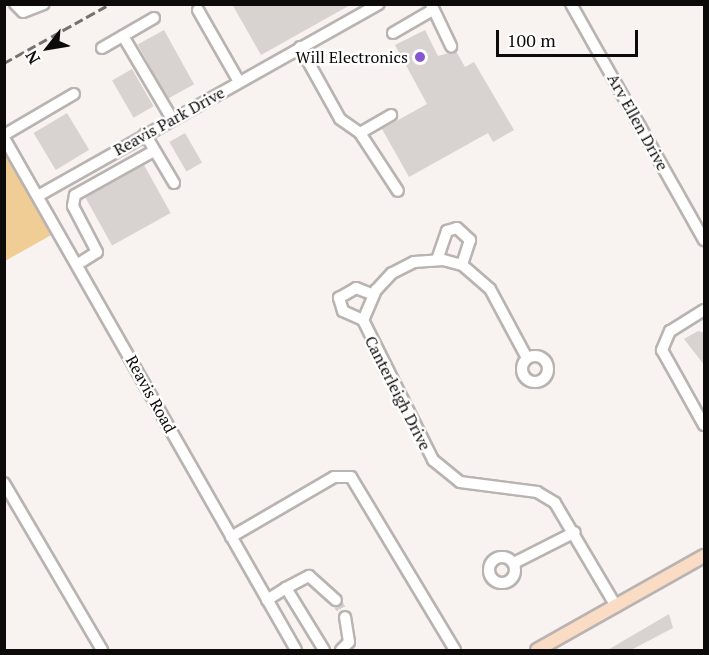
<!DOCTYPE html>
<style>
body{margin:0}
#map{position:relative;width:709px;height:655px;overflow:hidden;background:#f8f2f0;font-family:"PT Serif",serif}
div>[style]{position:absolute}
.green>*{inset:0;background:#f0cd94}
.building>*{inset:0;background:#d8d2d1;transform-origin:0 0}
.minor-tunnel>*{height:10px;margin-top:-5px;transform-origin:0;background:repeating-linear-gradient(90deg,#d5cfce 0 10px,transparent 0 15px)}
.roads{filter:drop-shadow(2px 0 #b9b3b1) drop-shadow(-2px 0 #b9b3b1) drop-shadow(0 2px #b9b3b1) drop-shadow(0 -2px #b9b3b1)}
.minor>*{height:10px;margin:-5px;padding:0 5px;transform-origin:5px;border-radius:5px;background:#fff}
.minor>.ring{margin:-5px;padding:0;box-sizing:content-box;background:none;border:10px solid #fff;border-radius:50%}
.major>*{height:12px;margin:-6px;padding:0 6px;transform-origin:6px;border-radius:6px;background:#fadbc4}
.rail>*{height:3px;margin-top:-1.5px;transform-origin:0;background:repeating-linear-gradient(90deg,#767270 0 9px,transparent 0 13.5px)}
.dots>*{width:16px;height:16px;translate:-50% -50%;box-sizing:border-box;border:3px solid #fff;border-radius:50%}
span{translate:-50% -50%;white-space:nowrap;text-align:center;line-height:1.15;-webkit-text-stroke:5px #fff;paint-order:stroke}
.poi-label{font-size:16px;color:#0d0b0a}
.right{translate:-100% -50%;text-align:right}
.street-label{font-size:16px;color:#0d0b0a}
.frame{position:absolute;inset:0;border:6px solid #0d0b0a;pointer-events:none}
.north{position:absolute;left:18px;top:18px;width:60px;height:60px;-webkit-text-stroke:4px #fff;paint-order:stroke;rotate:239deg;font-size:16px;font-weight:700;line-height:24px;text-align:center;color:#0d0b0a}
.north::after{content:'';display:block;margin:auto;width:21px;height:27px;background:#0d0b0a;clip-path:polygon(50% 0,100% 100%,50% 72%,0 100%)}
.scale{position:absolute;left:496px;top:30px;width:142px;height:27px;box-sizing:border-box;border:3px solid #0d0b0a;border-top:0;padding-left:8px;font-size:18px;line-height:21px;white-space:nowrap;color:#0d0b0a;-webkit-text-stroke:4px #fff;paint-order:stroke}
</style>
<div id="map">
<div class="green">
<i style="clip-path:polygon(4px 149px,53px 234px,5px 261px,4px 261px)"></i>
</div>
<div class="building">
<i style="clip-path:polygon(232px 4px,352px 4px,261px 55px)"></i>
<i style="left:164px;top:30px;width:62px;height:30px;rotate:61deg"></i>
<i style="clip-path:polygon(425px 30px,438px 56px,456px 51px,465px 67px,474px 62px,514px 130px,493px 142px,488px 133px,409px 177px,382px 129px,427px 104px,395px 45px)"></i>
<i style="left:132px;top:69px;width:43px;height:23px;rotate:60deg"></i>
<i style="left:67px;top:113px;width:43px;height:39px;rotate:59deg"></i>
<i style="left:185px;top:133px;width:34px;height:18px;rotate:60deg"></i>
<i style="left:144px;top:165px;width:55px;height:67px;rotate:61deg"></i>
<i style="clip-path:polygon(698px 331px,705px 333px,705px 366px,684px 339px)"></i>
<i style="clip-path:polygon(669px 614px,673px 628px,629px 651px,606px 651px)"></i>
</div>
<div class="minor-tunnel">
<i style="left:336px;top:600px;width:19px;rotate:62deg"></i>
</div>
<div class="roads">
<div class="minor">
<i style="left:15px;top:4px;width:11px;rotate:45deg"></i>
<i style="left:23px;top:12px;width:22px;rotate:-21deg"></i>
<i style="left:431px;top:4px;width:47px;rotate:64.5deg"></i>
<i style="left:571px;top:4px;width:271px;rotate:60.6deg"></i>
<i style="left:198px;top:10px;width:83px;rotate:60.3deg"></i>
<i style="left:393px;top:33px;width:44px;rotate:-30.1deg"></i>
<i style="left:123px;top:36px;width:96px;rotate:59.4deg"></i>
<i style="left:300px;top:47px;width:82px;rotate:60.9deg"></i>
<i style="left:340px;top:119px;width:24px;rotate:35deg"></i>
<i style="left:360px;top:133px;width:69px;rotate:56.8deg"></i>
<i style="left:102px;top:48px;width:60px;rotate:-30deg"></i>
<i style="left:360px;top:133px;width:36px;rotate:-30deg"></i>
<i style="left:145px;top:134px;width:57px;rotate:59.4deg"></i>
<i style="left:4px;top:135px;width:81px;rotate:-30.4deg"></i>
<i style="left:4px;top:138px;width:589px;rotate:60.3deg"></i>
<i style="left:38px;top:196px;width:391px;rotate:-29.4deg"></i>
<i style="left:437px;top:260px;width:31px;rotate:-71deg"></i>
<i style="left:447px;top:231px;width:10px;rotate:-17deg"></i>
<i style="left:457px;top:228px;width:18px;rotate:43deg"></i>
<i style="left:470px;top:240px;width:26px;rotate:108deg"></i>
<i style="left:78px;top:264px;width:22px;rotate:-32deg"></i>
<i style="left:97px;top:252px;width:52px;rotate:-117.6deg"></i>
<i style="left:73px;top:206px;width:11px;rotate:-80deg"></i>
<i style="left:75px;top:195px;width:90px;rotate:-29.1deg"></i>
<i style="left:704px;top:310px;width:40px;rotate:148deg"></i>
<i style="left:670px;top:331px;width:21px;rotate:113deg"></i>
<i style="left:662px;top:350px;width:86px;rotate:60.8deg"></i>
<i style="left:363px;top:320px;width:22px;rotate:-156deg"></i>
<i style="left:343px;top:311px;width:14px;rotate:-107deg"></i>
<i style="left:339px;top:298px;width:20px;rotate:-30deg"></i>
<i style="left:356px;top:288px;width:19px;rotate:21deg"></i>
<i class="ring" style="left:522px;top:356px;width:16px;height:16px"></i>
<i style="left:527px;top:358px;width:78px;rotate:-118.2deg"></i>
<i style="left:490px;top:289px;width:37px;rotate:-139deg"></i>
<i style="left:462px;top:265px;width:20px;rotate:-165deg"></i>
<i style="left:443px;top:260px;width:29px;rotate:176deg"></i>
<i style="left:414px;top:262px;width:25px;rotate:153deg"></i>
<i style="left:392px;top:273px;width:23px;rotate:133deg"></i>
<i style="left:376px;top:290px;width:33px;rotate:113deg"></i>
<i style="left:363px;top:320px;width:157px;rotate:63.4deg"></i>
<i style="left:433px;top:460px;width:35px;rotate:39deg"></i>
<i style="left:460px;top:482px;width:78px;rotate:7.4deg"></i>
<i style="left:537px;top:492px;width:21px;rotate:31deg"></i>
<i style="left:555px;top:503px;width:120px;rotate:59.4deg"></i>
<i style="left:4px;top:483px;width:194px;rotate:59.6deg"></i>
<i style="left:231px;top:537px;width:119px;rotate:-30.2deg"></i>
<i style="left:334px;top:477px;width:17px"></i>
<i style="left:351px;top:477px;width:202px;rotate:59deg"></i>
<i class="ring" style="left:489px;top:557px;width:16px;height:16px"></i>
<i style="left:514px;top:563px;width:68px;rotate:-26.9deg"></i>
<i style="left:267px;top:600px;width:22px;rotate:-32deg"></i>
<i style="left:324px;top:650px;width:73px;rotate:-121.5deg"></i>
<i style="left:286px;top:588px;width:26px;rotate:-28deg"></i>
<i style="left:309px;top:576px;width:36px;rotate:42deg"></i>
<i style="left:341px;top:650px;width:11px;rotate:-45deg"></i>
<i style="left:349px;top:642px;width:25px;rotate:-99deg"></i>
</div>
<div class="major">
<i style="left:537px;top:650px;width:192px;rotate:-29.4deg"></i>
</div>
</div>
<div class="rail">
<i style="left:4px;top:63px;width:121px;rotate:-29.1deg"></i>
</div>
<div class="dots">
<i style="left:420px;top:57px;background:#8456cf"></i>
</div>
<div class="poi-label">
<span class="right" style="left:408px;top:57px">Will Electronics</span>
</div>
<div class="street-label">
<span style="left:169px;top:121px;rotate:-29deg">Reavis Park Drive</span>
<span style="left:638px;top:122px;rotate:61deg">Arv Ellen Drive</span>
<span style="left:398px;top:393px;rotate:63deg">Canterleigh Drive</span>
<span style="left:151px;top:394px;rotate:61deg">Reavis Road</span>
</div>
<div class="frame"></div>
<div class="north">N</div>
<div class="scale">100 m</div>
</div>
